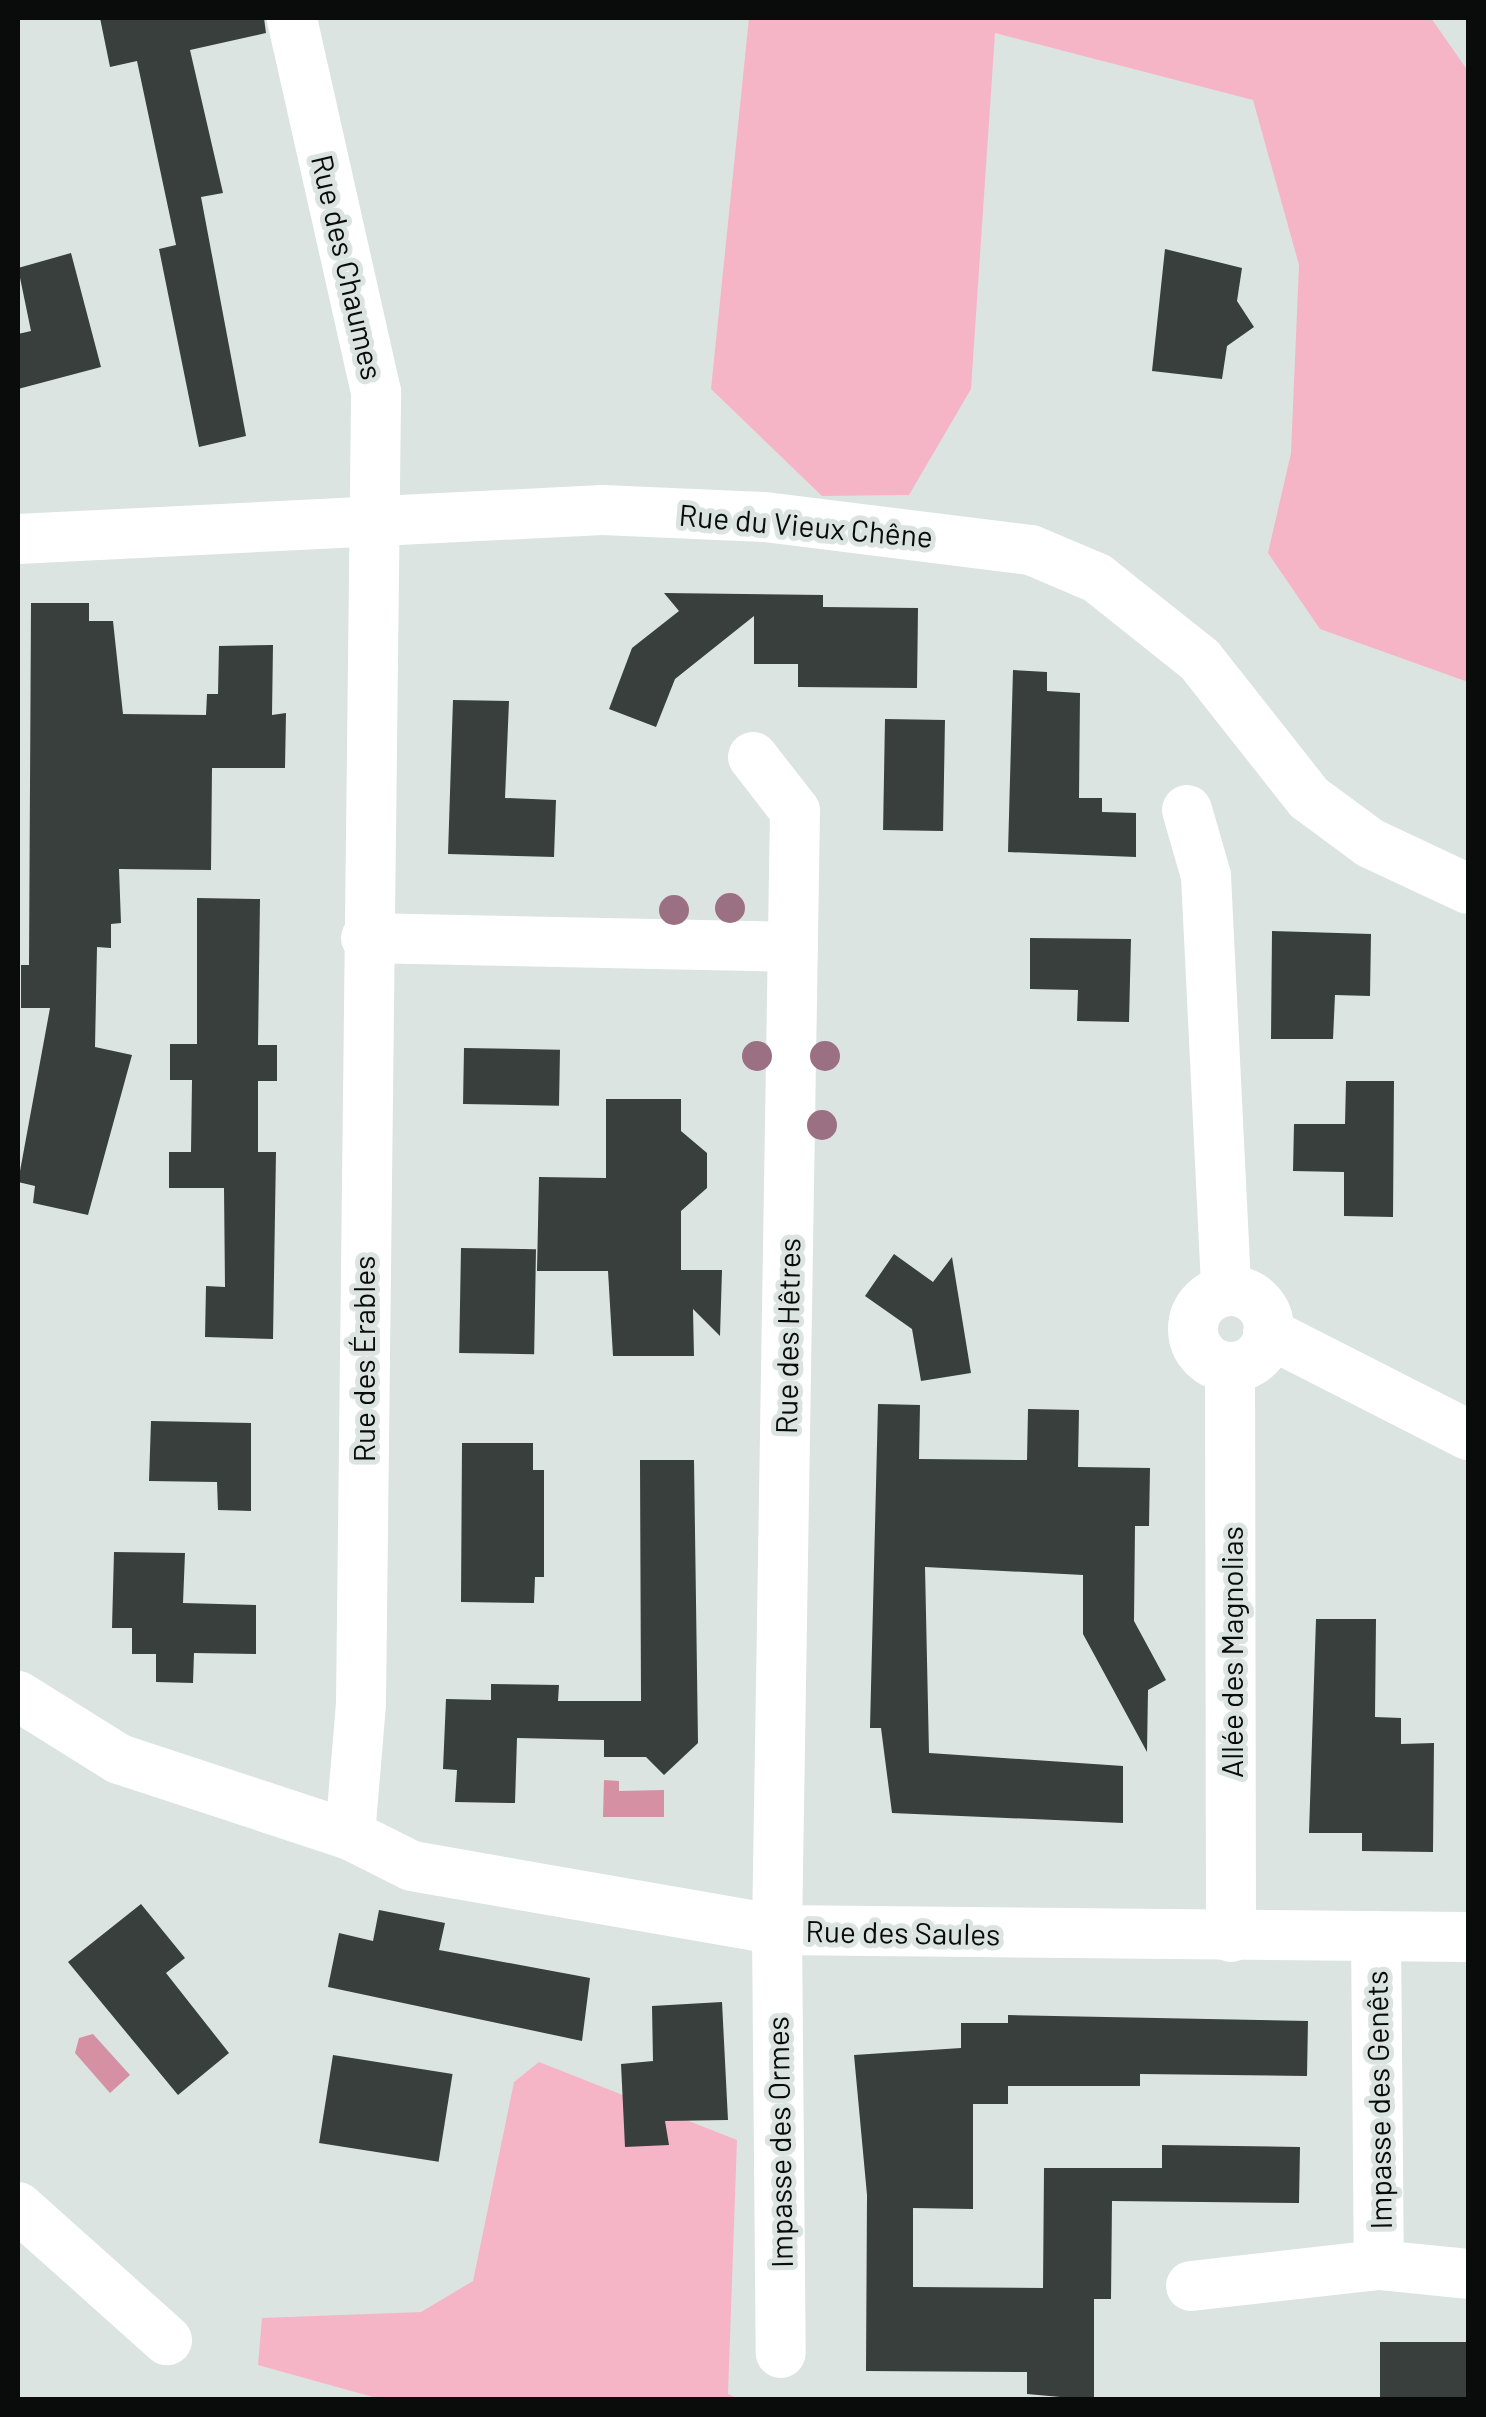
<!DOCTYPE html>
<meta charset="utf-8">
<style>
body{margin:0}
#map{position:relative;width:1486px;height:2417px;overflow:hidden;background:#dbe4e1;font-family:Barlow,sans-serif}
div>[style]{position:absolute}
.green>*{inset:0;background:#f6b5c7}
.water>*{inset:0;background:#d590a4}
.building>*{inset:0;background:#383f3d;transform-origin:0 0}
.street>*{height:50px;margin:-25px;padding:0 25px;transform-origin:25px;border-radius:25px;background:#fff}
.street>.ring{margin:-25px;padding:0;box-sizing:content-box;background:none;border:50px solid #fff;border-radius:50%}
.trees>*{width:30px;height:30px;margin:-15px;border-radius:50%;background:#9a7082}
span{translate:-50% -50%;white-space:nowrap;text-align:center;line-height:1.15;-webkit-text-stroke:10px #dbe4e1;paint-order:stroke}
.street-label{font-size:30px;color:#090c0b}
.frame{position:absolute;inset:0;border:20px solid #090c0b;pointer-events:none}
</style>
<div id="map">
<div class="green">
<i style="clip-path:polygon(749px 18px,1431px 18px,1468px 71px,1468px 682px,1320px 629px,1268px 553px,1291px 453px,1299px 265px,1253px 100px,995px 33px,971px 389px,909px 495px,822px 496px,711px 389px)"></i>
<i style="clip-path:polygon(539px 2062px,737px 2140px,728px 2394px,739px 2399px,380px 2399px,258px 2365px,262px 2318px,421px 2312px,473px 2281px,514px 2082px)"></i>
</div>
<div class="water">
<i style="clip-path:polygon(604px 1780px,619px 1781px,619px 1791px,664px 1790px,664px 1817px,603px 1817px)"></i>
<i style="clip-path:polygon(93px 2034px,130px 2075px,110px 2093px,75px 2053px,79px 2038px)"></i>
</div>
<div class="building">
<i style="clip-path:polygon(100px 18px,264px 18px,266px 33px,190px 50px,223px 193px,201px 197px,246px 436px,199px 447px,159px 249px,176px 245px,137px 61px,110px 67px)"></i>
<i style="clip-path:polygon(1165px 249px,1242px 268px,1237px 301px,1254px 327px,1227px 346px,1222px 379px,1152px 371px)"></i>
<i style="clip-path:polygon(71px 253px,101px 367px,18px 389px,18px 334px,31px 331px,18px 268px)"></i>
<i style="clip-path:polygon(664px 593px,823px 595px,823px 607px,918px 608px,917px 688px,798px 687px,798px 664px,754px 664px,754px 616px,675px 679px,656px 727px,609px 709px,632px 648px,679px 611px)"></i>
<i style="clip-path:polygon(31px 603px,89px 603px,89px 621px,113px 621px,123px 714px,206px 715px,207px 694px,218px 694px,219px 646px,273px 645px,272px 715px,286px 713px,285px 768px,212px 768px,211px 870px,119px 869px,121px 923px,111px 924px,111px 948px,97px 947px,95px 1047px,132px 1055px,88px 1215px,33px 1203px,35px 1186px,18px 1182px,50px 1008px,21px 1008px,21px 965px,29px 965px)"></i>
<i style="clip-path:polygon(1013px 670px,1047px 672px,1047px 691px,1080px 693px,1079px 798px,1102px 798px,1102px 812px,1136px 813px,1136px 857px,1008px 852px)"></i>
<i style="clip-path:polygon(453px 700px,509px 701px,505px 798px,556px 800px,554px 857px,448px 854px)"></i>
<i style="left:885px;top:719px;width:60px;height:111px;rotate:1deg"></i>
<i style="clip-path:polygon(197px 898px,260px 899px,258px 1045px,277px 1045px,277px 1081px,258px 1081px,258px 1152px,276px 1152px,273px 1339px,205px 1337px,206px 1286px,225px 1287px,224px 1188px,169px 1188px,169px 1152px,191px 1152px,192px 1080px,170px 1080px,170px 1044px,197px 1044px)"></i>
<i style="clip-path:polygon(1272px 931px,1371px 934px,1370px 996px,1335px 995px,1333px 1039px,1271px 1039px)"></i>
<i style="clip-path:polygon(1030px 938px,1131px 939px,1129px 1022px,1077px 1021px,1078px 990px,1030px 989px)"></i>
<i style="left:464px;top:1048px;width:96px;height:56px;rotate:1deg"></i>
<i style="clip-path:polygon(1346px 1081px,1394px 1081px,1393px 1217px,1344px 1216px,1344px 1172px,1293px 1171px,1294px 1124px,1345px 1124px)"></i>
<i style="clip-path:polygon(606px 1099px,681px 1099px,681px 1131px,707px 1153px,707px 1188px,681px 1211px,681px 1270px,722px 1270px,720px 1336px,693px 1309px,694px 1356px,613px 1356px,608px 1271px,537px 1271px,539px 1177px,606px 1178px)"></i>
<i style="left:461px;top:1248px;width:75px;height:105px;rotate:1deg"></i>
<i style="clip-path:polygon(894px 1254px,933px 1282px,952px 1257px,971px 1373px,921px 1381px,912px 1329px,865px 1296px)"></i>
<i style="clip-path:polygon(878px 1404px,920px 1405px,919px 1459px,1027px 1460px,1028px 1409px,1079px 1410px,1078px 1467px,1150px 1468px,1149px 1526px,1135px 1526px,1134px 1621px,1166px 1680px,1148px 1690px,1147px 1752px,1083px 1634px,1083px 1575px,925px 1567px,929px 1753px,1123px 1766px,1123px 1823px,892px 1813px,881px 1728px,870px 1728px)"></i>
<i style="clip-path:polygon(151px 1421px,251px 1423px,251px 1511px,218px 1510px,217px 1482px,149px 1481px)"></i>
<i style="clip-path:polygon(462px 1443px,533px 1443px,533px 1470px,544px 1470px,544px 1577px,535px 1577px,534px 1603px,461px 1602px)"></i>
<i style="clip-path:polygon(640px 1460px,694px 1460px,698px 1743px,664px 1775px,646px 1757px,604px 1757px,604px 1740px,517px 1738px,515px 1803px,455px 1802px,457px 1770px,443px 1769px,446px 1699px,491px 1700px,491px 1684px,559px 1685px,558px 1701px,641px 1701px)"></i>
<i style="clip-path:polygon(114px 1552px,185px 1553px,183px 1603px,256px 1605px,256px 1654px,194px 1653px,193px 1683px,156px 1682px,156px 1654px,132px 1654px,132px 1628px,112px 1628px)"></i>
<i style="clip-path:polygon(1316px 1619px,1376px 1619px,1375px 1717px,1401px 1718px,1401px 1744px,1434px 1743px,1433px 1852px,1362px 1851px,1362px 1833px,1309px 1833px)"></i>
<i style="clip-path:polygon(141px 1904px,185px 1958px,166px 1973px,229px 2053px,178px 2095px,68px 1962px)"></i>
<i style="clip-path:polygon(379px 1910px,445px 1923px,439px 1950px,590px 1978px,582px 2041px,328px 1987px,339px 1933px,373px 1941px)"></i>
<i style="clip-path:polygon(722px 2002px,728px 2120px,665px 2121px,669px 2145px,625px 2147px,621px 2064px,653px 2061px,652px 2006px)"></i>
<i style="clip-path:polygon(1008px 2015px,1308px 2021px,1307px 2076px,1140px 2074px,1140px 2086px,1008px 2086px,1008px 2104px,973px 2104px,973px 2209px,913px 2208px,913px 2287px,1043px 2288px,1044px 2168px,1162px 2168px,1162px 2145px,1300px 2147px,1299px 2203px,1112px 2201px,1111px 2299px,1094px 2299px,1094px 2400px,1027px 2394px,1027px 2372px,866px 2371px,867px 2195px,854px 2055px,961px 2048px,961px 2023px,1008px 2023px)"></i>
<i style="left:333px;top:2055px;width:121px;height:89px;rotate:9deg"></i>
<i style="left:1468px;top:2342px;width:58px;height:88px;rotate:90deg"></i>
</div>
<div class="street">
<i style="left:18px;top:539px;width:585px;rotate:-2.84deg"></i>
<i style="left:602px;top:510px;width:163px;rotate:2.5deg"></i>
<i style="left:765px;top:517px;width:268px;rotate:7.1deg"></i>
<i style="left:1031px;top:550px;width:72px;rotate:23deg"></i>
<i style="left:1097px;top:578px;width:132px;rotate:38.5deg"></i>
<i style="left:1200px;top:660px;width:176px;rotate:51.7deg"></i>
<i style="left:1309px;top:798px;width:76px;rotate:36.4deg"></i>
<i style="left:1370px;top:843px;width:108px;rotate:25.1deg"></i>
<i style="left:753px;top:757px;width:68px;rotate:52.1deg"></i>
<i style="left:795px;top:811px;width:1119px;rotate:90.92deg"></i>
<i style="left:777px;top:1930px;width:423px;rotate:89.5deg"></i>
<i style="left:1187px;top:810px;width:69px;rotate:73.9deg"></i>
<i style="left:1206px;top:876px;width:416px;rotate:87.2deg"></i>
<i style="left:366px;top:938px;width:427px;rotate:1.2deg"></i>
<i class="ring" style="left:1193px;top:1291px;width:26px;height:26px"></i>
<i style="left:1268px;top:1333px;width:225px;rotate:27deg"></i>
<i style="left:1230px;top:1367px;width:570px;rotate:89.9deg"></i>
<i style="left:18px;top:1696px;width:119px;rotate:32deg"></i>
<i style="left:119px;top:1759px;width:243px;rotate:18.2deg"></i>
<i style="left:350px;top:1835px;width:132px;rotate:-85.2deg"></i>
<i style="left:361px;top:1703px;width:1311px;rotate:-89.34deg"></i>
<i style="left:376px;top:392px;width:383px;rotate:-102.7deg"></i>
<i style="left:350px;top:1835px;width:69px;rotate:26.6deg"></i>
<i style="left:412px;top:1866px;width:371px;rotate:9.9deg"></i>
<i style="left:777px;top:1930px;width:691px;rotate:0.58deg"></i>
<i style="left:1376px;top:1936px;width:329px;rotate:89.5deg"></i>
<i style="left:18px;top:2207px;width:200px;rotate:41.8deg"></i>
<i style="left:1191px;top:2286px;width:189px;rotate:-6.4deg"></i>
<i style="left:1379px;top:2265px;width:89px;rotate:5.8deg"></i>
</div>
<div class="trees">
<i style="left:730px;top:908px"></i>
<i style="left:674px;top:910px"></i>
<i style="left:757px;top:1056px"></i>
<i style="left:825px;top:1056px"></i>
<i style="left:822px;top:1125px"></i>
</div>
<div class="street-label">
<span style="left:348px;top:267px;rotate:77deg">Rue des Chaumes</span>
<span style="left:806px;top:525px;rotate:5deg">Rue du Vieux Chêne</span>
<span style="left:787px;top:1336px;rotate:-89deg">Rue des Hêtres</span>
<span style="left:363px;top:1359px;rotate:-90deg">Rue des Érables</span>
<span style="left:1231px;top:1652px;rotate:-90deg">Allée des Magnolias</span>
<span style="left:903px;top:1932px;rotate:1deg">Rue des Saules</span>
<span style="left:1378px;top:2100px;rotate:-91deg">Impasse des Genêts</span>
<span style="left:779px;top:2142px;rotate:-91deg">Impasse des Ormes</span>
</div>
<div class="frame"></div>
</div>
